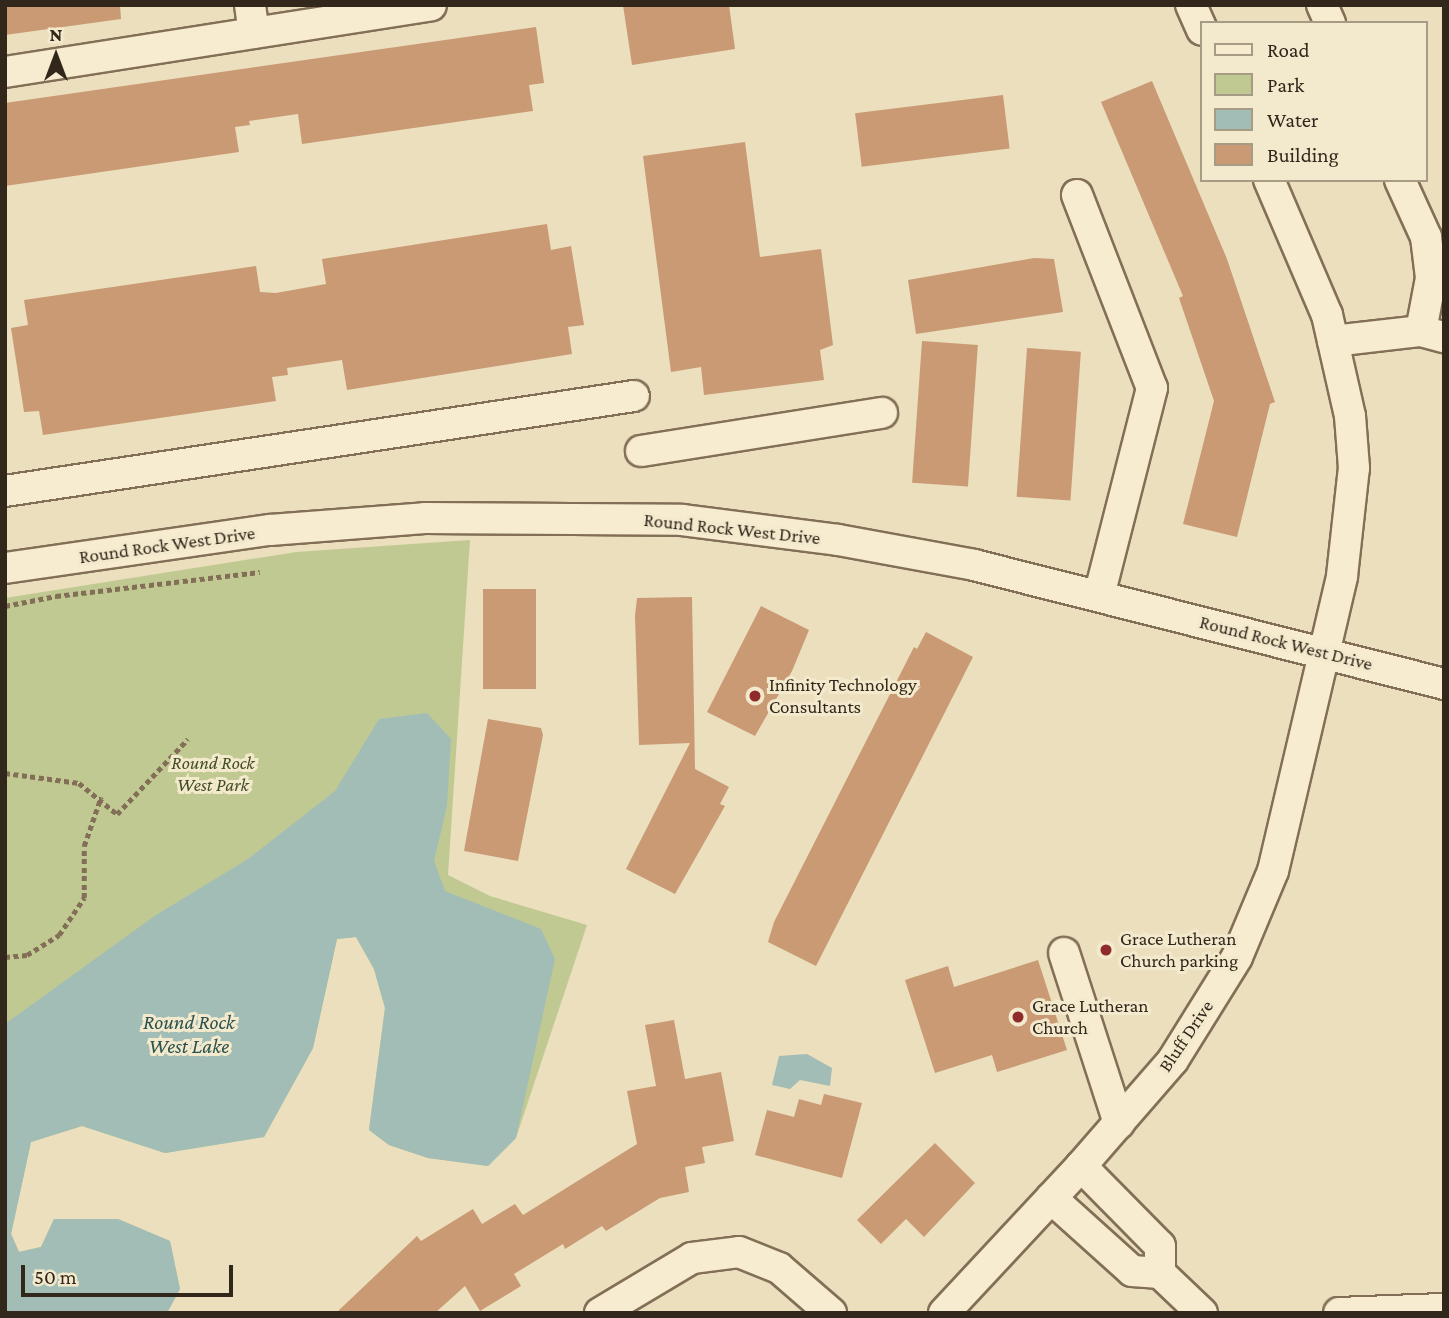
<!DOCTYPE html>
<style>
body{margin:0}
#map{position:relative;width:1449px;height:1318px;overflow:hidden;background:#ebdfbd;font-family:"Crimson Pro",serif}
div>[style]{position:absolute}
.green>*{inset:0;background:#c1c992}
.water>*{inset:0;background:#a1bdb5}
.building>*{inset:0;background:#c99a74;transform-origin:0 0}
.path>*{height:4.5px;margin-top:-2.25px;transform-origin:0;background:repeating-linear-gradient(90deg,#836f57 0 5px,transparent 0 8.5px)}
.roads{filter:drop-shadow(2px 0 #836f57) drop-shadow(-2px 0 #836f57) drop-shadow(0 2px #836f57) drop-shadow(0 -2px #836f57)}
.minor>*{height:30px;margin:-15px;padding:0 15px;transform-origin:15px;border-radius:15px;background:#f7ecd0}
.dots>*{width:19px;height:19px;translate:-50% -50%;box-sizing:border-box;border:4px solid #f3e9cc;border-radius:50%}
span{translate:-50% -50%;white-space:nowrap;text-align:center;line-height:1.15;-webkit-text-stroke:6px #f3e9cc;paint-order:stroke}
.street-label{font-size:19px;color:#32271b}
.poi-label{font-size:19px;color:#32271b}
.left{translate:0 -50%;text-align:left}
.park-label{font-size:19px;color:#424e23;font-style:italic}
.water-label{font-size:21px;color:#2b5250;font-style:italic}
.frame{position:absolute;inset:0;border:7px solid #32271b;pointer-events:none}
.legend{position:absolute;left:1200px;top:21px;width:228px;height:161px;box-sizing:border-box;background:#f3e9cc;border:2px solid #a69b85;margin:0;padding:9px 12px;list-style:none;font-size:21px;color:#32271b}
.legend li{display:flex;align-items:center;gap:14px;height:35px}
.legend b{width:35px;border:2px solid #a69b85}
.north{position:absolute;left:21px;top:21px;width:70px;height:70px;-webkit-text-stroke:5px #f3e9cc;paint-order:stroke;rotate:0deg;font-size:19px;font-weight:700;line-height:28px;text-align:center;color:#32271b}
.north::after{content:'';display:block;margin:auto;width:24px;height:32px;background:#32271b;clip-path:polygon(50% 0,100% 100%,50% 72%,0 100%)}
.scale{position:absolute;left:21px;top:1265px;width:212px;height:32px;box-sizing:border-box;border:4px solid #32271b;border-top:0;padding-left:9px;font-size:21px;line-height:24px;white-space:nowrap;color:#32271b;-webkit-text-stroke:5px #f3e9cc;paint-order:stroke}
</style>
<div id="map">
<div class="green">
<i style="clip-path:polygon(470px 540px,448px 875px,490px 896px,587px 925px,516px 1138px,488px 1166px,428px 1158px,389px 1145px,369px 1130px,385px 1008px,374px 969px,356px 937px,337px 939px,313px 1048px,264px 1137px,165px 1153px,82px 1126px,31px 1142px,11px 1234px,19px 1252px,41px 1247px,54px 1219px,118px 1219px,170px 1241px,180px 1289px,167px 1313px,5px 1313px,5px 598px,296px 552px)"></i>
</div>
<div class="water">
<i style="clip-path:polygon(427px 713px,451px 739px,447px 806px,434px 861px,445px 891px,541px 929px,555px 959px,516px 1138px,488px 1166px,428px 1158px,389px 1145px,369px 1130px,385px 1008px,374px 969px,356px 937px,337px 939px,313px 1048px,264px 1137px,165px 1153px,82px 1126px,31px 1142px,11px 1234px,19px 1252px,41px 1247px,54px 1219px,118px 1219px,170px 1241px,180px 1289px,167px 1313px,5px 1313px,5px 1024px,156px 915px,248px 859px,335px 791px,379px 719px)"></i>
<i style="clip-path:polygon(807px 1054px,832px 1068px,830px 1086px,800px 1080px,790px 1089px,772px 1085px,779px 1056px)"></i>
</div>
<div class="building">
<i style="clip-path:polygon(5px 5px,120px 5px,121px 19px,5px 35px)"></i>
<i style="clip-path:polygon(623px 5px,729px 5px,735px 49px,632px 65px)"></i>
<i style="clip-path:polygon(536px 27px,544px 83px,529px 85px,533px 111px,302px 144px,298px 114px,249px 121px,250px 125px,235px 127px,239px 152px,5px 186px,5px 103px)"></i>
<i style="clip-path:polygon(1152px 81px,1227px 259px,1275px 402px,1270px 404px,1237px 537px,1183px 524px,1214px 401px,1179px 298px,1183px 296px,1101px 102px)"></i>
<i style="left:1003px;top:95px;width:54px;height:149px;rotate:83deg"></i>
<i style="clip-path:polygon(745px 142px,760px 257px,821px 249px,833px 345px,820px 350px,824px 380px,704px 395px,701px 367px,671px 372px,643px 156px)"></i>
<i style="clip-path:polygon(547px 224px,551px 250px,571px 246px,584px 325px,568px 327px,572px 354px,347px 390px,342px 360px,287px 368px,288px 375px,272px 377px,276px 401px,43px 435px,39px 411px,24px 412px,11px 328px,28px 325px,24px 300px,256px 266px,260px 292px,276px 293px,326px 284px,322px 259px)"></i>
<i style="clip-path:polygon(1034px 258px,1054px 259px,1063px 312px,916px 334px,908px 280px)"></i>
<i style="left:922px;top:341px;width:56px;height:142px;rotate:4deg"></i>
<i style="left:1027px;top:348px;width:54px;height:149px;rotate:4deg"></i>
<i style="left:483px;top:589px;width:53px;height:100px"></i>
<i style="clip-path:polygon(692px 597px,695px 769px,729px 787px,720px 804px,725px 806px,675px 894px,626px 869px,690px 743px,639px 745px,635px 616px,637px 598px)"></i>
<i style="clip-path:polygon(761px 606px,809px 630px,792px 671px,755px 736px,707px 712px)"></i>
<i style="clip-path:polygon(926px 632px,973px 657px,816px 966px,768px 942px,774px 922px,914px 647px,917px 649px)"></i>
<i style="clip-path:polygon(488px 719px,541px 728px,543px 735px,518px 861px,464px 851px)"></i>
<i style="clip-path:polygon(1038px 960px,1067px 1050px,997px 1072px,992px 1055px,935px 1073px,905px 980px,948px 966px,954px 987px)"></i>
<i style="clip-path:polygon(674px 1020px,685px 1079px,721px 1072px,734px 1141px,702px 1147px,705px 1163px,685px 1167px,689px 1192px,660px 1198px,606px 1231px,602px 1226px,565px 1249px,563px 1244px,514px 1274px,521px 1286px,480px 1311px,465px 1286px,435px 1313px,336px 1313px,417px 1236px,421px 1241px,473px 1209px,482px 1224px,515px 1204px,523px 1215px,637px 1144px,627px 1091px,656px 1086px,645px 1025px)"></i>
<i style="clip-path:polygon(824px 1094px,862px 1103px,842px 1178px,755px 1155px,767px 1110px,794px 1117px,799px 1099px,821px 1105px)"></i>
<i style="clip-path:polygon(935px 1143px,975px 1183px,924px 1237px,906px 1219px,881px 1244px,857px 1220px)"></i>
</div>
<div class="path">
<i style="left:5px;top:606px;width:52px;rotate:-11.1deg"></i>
<i style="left:56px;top:596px;width:205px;rotate:-6.7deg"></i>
<i style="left:5px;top:773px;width:75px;rotate:7.7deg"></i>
<i style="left:79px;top:783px;width:49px;rotate:39.2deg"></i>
<i style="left:117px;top:814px;width:103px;rotate:-46.6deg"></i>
<i style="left:5px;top:957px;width:22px;rotate:-5deg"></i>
<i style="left:27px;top:955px;width:38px;rotate:-32deg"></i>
<i style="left:59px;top:935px;width:45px;rotate:-56deg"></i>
<i style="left:84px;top:898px;width:52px;rotate:-90deg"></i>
<i style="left:84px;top:846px;width:52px;rotate:-70.9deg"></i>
</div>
<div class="roads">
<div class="minor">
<i style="left:250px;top:5px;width:28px;rotate:82deg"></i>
<i style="left:1191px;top:5px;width:27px;rotate:66deg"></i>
<i style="left:1322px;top:5px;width:20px;rotate:66deg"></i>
<i style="left:5px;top:72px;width:431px;rotate:-8.9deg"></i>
<i style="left:1400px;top:180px;width:63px;rotate:65.5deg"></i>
<i style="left:1426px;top:237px;width:41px;rotate:83deg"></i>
<i style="left:1431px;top:278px;width:54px;rotate:100.7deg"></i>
<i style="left:1421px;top:331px;width:24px;rotate:15deg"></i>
<i style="left:1077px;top:195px;width:207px;rotate:68.8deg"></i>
<i style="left:1152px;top:388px;width:215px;rotate:104.3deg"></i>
<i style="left:1333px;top:341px;width:89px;rotate:-6.5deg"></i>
<i style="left:641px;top:451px;width:244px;rotate:-9deg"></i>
<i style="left:5px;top:491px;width:636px;rotate:-8.59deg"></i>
<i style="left:5px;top:568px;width:268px;rotate:-8.2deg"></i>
<i style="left:270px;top:530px;width:155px;rotate:-4.4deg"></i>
<i style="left:425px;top:518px;width:257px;rotate:0.4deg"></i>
<i style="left:682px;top:520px;width:157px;rotate:7.3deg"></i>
<i style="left:838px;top:540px;width:138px;rotate:10.4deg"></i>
<i style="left:974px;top:565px;width:485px;rotate:14.2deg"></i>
<i style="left:1064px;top:953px;width:179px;rotate:72.1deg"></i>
<i style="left:1081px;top:1166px;width:112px;rotate:45.4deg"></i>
<i style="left:1160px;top:1246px;width:27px;rotate:90deg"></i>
<i style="left:1051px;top:1198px;width:109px;rotate:42deg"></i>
<i style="left:1132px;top:1271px;width:28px;rotate:4deg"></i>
<i style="left:1160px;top:1273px;width:58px;rotate:43.6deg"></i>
<i style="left:600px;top:1313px;width:107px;rotate:-30.9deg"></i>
<i style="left:692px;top:1258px;width:47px;rotate:-7.3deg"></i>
<i style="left:739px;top:1252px;width:43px;rotate:21.8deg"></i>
<i style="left:779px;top:1268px;width:69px;rotate:40.9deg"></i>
<i style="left:944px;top:1313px;width:201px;rotate:-47deg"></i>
<i style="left:1081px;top:1166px;width:140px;rotate:-49deg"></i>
<i style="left:1173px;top:1060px;width:121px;rotate:-58.1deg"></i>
<i style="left:1237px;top:957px;width:93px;rotate:-67.3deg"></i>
<i style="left:1273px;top:871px;width:303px;rotate:-76.8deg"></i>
<i style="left:1342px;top:576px;width:109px;rotate:-83.7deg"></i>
<i style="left:1354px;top:468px;width:52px;rotate:-94.4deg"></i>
<i style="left:1350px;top:416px;width:104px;rotate:-102.8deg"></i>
<i style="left:1327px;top:315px;width:147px;rotate:-113.2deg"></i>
<i style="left:1339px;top:1313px;width:105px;rotate:-2.2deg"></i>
</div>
</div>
<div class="dots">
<i style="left:755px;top:696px;background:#8f2b2a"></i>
<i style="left:1106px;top:950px;background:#8f2b2a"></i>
<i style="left:1018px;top:1017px;background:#8f2b2a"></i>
</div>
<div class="street-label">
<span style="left:732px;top:529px;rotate:6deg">Round Rock West Drive</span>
<span style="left:167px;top:545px;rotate:-8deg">Round Rock West Drive</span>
<span style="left:1286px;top:643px;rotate:14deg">Round Rock West Drive</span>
<span style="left:1186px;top:1036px;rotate:-56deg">Bluff Drive</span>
</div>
<div class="poi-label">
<span class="left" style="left:769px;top:696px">Infinity Technology<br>Consultants</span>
<span class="left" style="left:1120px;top:950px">Grace Lutheran<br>Church parking</span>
<span class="left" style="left:1032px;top:1017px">Grace Lutheran<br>Church</span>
</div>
<div class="park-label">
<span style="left:213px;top:774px">Round Rock<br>West Park</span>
</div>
<div class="water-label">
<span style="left:189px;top:1034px">Round Rock<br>West Lake</span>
</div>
<div class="frame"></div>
<ul class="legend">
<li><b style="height:9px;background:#f7ecd0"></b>Road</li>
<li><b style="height:19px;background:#c1c992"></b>Park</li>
<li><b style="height:19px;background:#a1bdb5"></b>Water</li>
<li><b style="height:19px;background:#c99a74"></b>Building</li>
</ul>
<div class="north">N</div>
<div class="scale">50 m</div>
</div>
